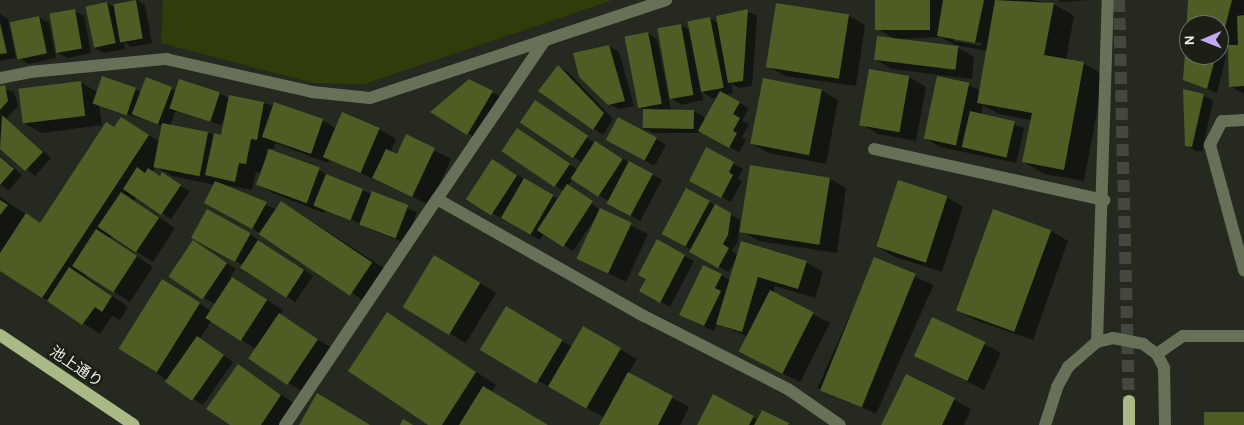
<!DOCTYPE html>
<meta charset="utf-8">
<style>
body{margin:0}
#map{position:relative;width:1244px;height:425px;overflow:hidden;background:#25291f;font-family:Karla,"Noto Sans JP",sans-serif}
div>[style]{position:absolute}
.green>*{inset:0;background:#303c09}
.shadow>*{inset:0;background:#0007;transform-origin:0 0}
.building>*{inset:0;background:#4e5d24;transform-origin:0 0}
.major-tunnel>*{height:12px;margin-top:-6px;transform-origin:0;background:repeating-linear-gradient(90deg,#43473e 0 12px,transparent 0 18px)}
.minor>*{height:12px;margin:-6px;padding:0 6px;transform-origin:6px;border-radius:6px;background:#687058}
.major>*{height:12px;margin:-6px;padding:0 6px;transform-origin:6px;border-radius:6px;background:#aaba87}
span{translate:-50% -50%;white-space:nowrap;text-align:center;line-height:1.15;-webkit-text-stroke:5px #1c1f15;paint-order:stroke}
.street-label{font-size:15px;color:#f0f3ec}
.north{position:absolute;left:1179px;top:15px;width:50px;height:50px;box-sizing:border-box;background:#1c1f15;border:1px solid #71746b;border-radius:50%;rotate:269deg;font-size:14px;font-weight:700;line-height:20px;text-align:center;color:#f0f3ec}
.north::after{content:'';display:block;margin:auto;width:18px;height:22px;background:#c4a7f1;clip-path:polygon(50% 0,100% 100%,50% 72%,0 100%)}
</style>
<div id="map">
<div class="green">
<i style="clip-path:polygon(163px 0,613px 0,364px 84px,313px 83px,161px 43px)"></i>
</div>
<div class="shadow">
<i style="clip-path:polygon(137px 0,145px 5px,152px 43px,131px 47px,124px 42px,125px 49px,104px 53px,94px 48px,107px 3px,115px 7px,114px 3px)"></i>
<i style="clip-path:polygon(evenodd,877px 0,1032px 0,1054px 4px,1074px 16px,1066px 60px,1083px 63px,1104px 75px,1084px 181px,1044px 174px,1024px 162px,1031px 120px,999px 114px,983px 105px,981px 114px,1024px 128px,1016px 163px,940px 147px,924px 137px,938px 77px,969px 85px,980px 91px,988px 51px,955px 45px,941px 37px,901px 39px,957px 47px,974px 57px,972px 79px,892px 69px,875px 59px,896px 40px,878px 29px,877px 0,954px 38px,982px 43px,981px 46px,954px 41px,954px 38px)"></i>
<i style="clip-path:polygon(1058px 0,1091px 0,1061px 2px)"></i>
<i style="clip-path:polygon(1190px 0,1244px 0,1244px 94px,1230px 86px,1230px 50px,1219px 47px,1219px 25px,1189px 25px,1187px 34px)"></i>
<i style="clip-path:polygon(74px 11px,84px 16px,91px 53px,67px 58px,58px 53px)"></i>
<i style="clip-path:polygon(747px 11px,757px 16px,752px 86px,739px 88px,731px 83px,733px 93px,725px 95px,749px 108px,742px 121px,749px 124px,742px 137px,746px 140px,739px 152px,703px 133px,653px 133px,643px 128px,644px 110px,639px 107px,647px 33px,657px 39px,671px 110px,694px 111px,704px 117px,704px 124px,718px 97px,712px 98px,702px 92px,703px 100px,682px 105px,672px 99px,680px 25px,690px 30px,709px 18px,719px 24px)"></i>
<i style="clip-path:polygon(0 14px,8px 19px,16px 58px,0 61px)"></i>
<i style="clip-path:polygon(848px 15px,865px 25px,856px 86px,785px 76px,768px 66px)"></i>
<i style="clip-path:polygon(39px 17px,49px 23px,56px 58px,29px 64px,19px 58px)"></i>
<i style="clip-path:polygon(1189px 43px,1189px 55px,1219px 55px,1219px 52px,1226px 56px,1217px 93px,1184px 80px)"></i>
<i style="clip-path:polygon(609px 46px,619px 52px,634px 106px,619px 109px,609px 104px)"></i>
<i style="clip-path:polygon(558px 67px,568px 72px,613px 119px,603px 135px,540px 91px)"></i>
<i style="clip-path:polygon(870px 70px,909px 77px,926px 87px,916px 141px,878px 134px,861px 124px)"></i>
<i style="clip-path:polygon(evenodd,146px 79px,177px 91px,219px 93px,230px 99px,264px 103px,322px 120px,337px 129px,379px 129px,396px 139px,390px 153px,397px 156px,406px 136px,451px 159px,430px 205px,329px 159px,328px 163px,275px 143px,274px 149px,267px 148px,265px 159px,319px 170px,336px 180px,417px 212px,405px 243px,369px 229px,346px 216px,346px 219px,325px 210px,324px 213px,275px 194px,258px 185px,262px 173px,256px 172px,252px 190px,220px 184px,277px 210px,282px 202px,390px 272px,369px 304px,247px 225px,215px 185px,172px 176px,156px 167px,153px 172px,190px 191px,171px 219px,137px 197px,134px 201px,175px 228px,153px 262px,112px 236px,110px 239px,153px 267px,130px 302px,87px 274px,85px 276px,128px 307px,120px 320px,112px 316px,100px 334px,0 270px,0 197px,41px 224px,115px 128px,142px 131px,160px 142px,163px 126px,99px 105px,102px 125px,42px 133px,25px 124px,80px 82px,97px 92px,135px 89px,142px 93px,146px 79px,176px 110px,221px 125px,227px 111px,222px 136px,170px 126px,176px 110px)"></i>
<i style="clip-path:polygon(0 87px,14px 92px,18px 106px,6px 119px,51px 158px,35px 176px,0 147px)"></i>
<i style="clip-path:polygon(821px 90px,838px 100px,826px 164px,769px 153px,752px 144px)"></i>
<i style="clip-path:polygon(492px 92px,501px 97px,477px 139px,432px 112px)"></i>
<i style="clip-path:polygon(1203px 95px,1213px 101px,1202px 151px,1196px 151px,1186px 145px)"></i>
<i style="clip-path:polygon(536px 102px,596px 144px,662px 180px,640px 221px,573px 179px,568px 185px,600px 210px,648px 234px,626px 282px,579px 259px,598px 214px,573px 251px,544px 233px,540px 240px,468px 199px,502px 166px,558px 199px,564px 191px,555px 186px,527px 135px,579px 171px,583px 163px,522px 122px)"></i>
<i style="left:618px;top:118px;width:55px;height:24px;rotate:29deg"></i>
<i style="clip-path:polygon(706px 149px,743px 169px,738px 178px,742px 181px,731px 202px,700px 186px)"></i>
<i style="clip-path:polygon(0 156px,22px 175px,9px 190px,0 185px)"></i>
<i style="clip-path:polygon(829px 178px,846px 188px,837px 253px,759px 241px,742px 231px)"></i>
<i style="clip-path:polygon(946px 197px,963px 207px,942px 272px,895px 257px,878px 247px)"></i>
<i style="clip-path:polygon(709px 202px,740px 220px,738px 241px,732px 251px,738px 255px,806px 262px,823px 272px,815px 298px,775px 286px,773px 293px,830px 323px,800px 382px,758px 361px,748px 337px,717px 323px,714px 331px,690px 320px,721px 275px,730px 280px,736px 259px,728px 272px,663px 233px)"></i>
<i style="clip-path:polygon(993px 211px,1051px 231px,1068px 241px,1033px 340px,975px 320px,958px 310px)"></i>
<i style="clip-path:polygon(250px 234px,313px 276px,295px 302px,243px 265px,202px 243px)"></i>
<i style="clip-path:polygon(657px 241px,694px 261px,670px 307px,650px 296px,647px 279px)"></i>
<i style="clip-path:polygon(203px 248px,236px 269px,230px 277px,283px 310px,280px 315px,335px 350px,306px 394px,250px 359px,256px 349px,211px 321px,200px 339px,233px 362px,203px 405px,120px 348px,179px 290px,211px 311px,216px 304px,204px 298px)"></i>
<i style="left:875px;top:259px;width:64px;height:141px;rotate:24deg"></i>
<i style="clip-path:polygon(452px 266px,496px 293px,466px 343px,449px 333px)"></i>
<i style="clip-path:polygon(506px 308px,573px 347px,583px 328px,637px 359px,628px 374px,689px 407px,680px 425px,601px 425px,605px 418px,482px 349px)"></i>
<i style="clip-path:polygon(388px 314px,496px 385px,492px 392px,547px 425px,431px 425px)"></i>
<i style="clip-path:polygon(984px 344px,1001px 353px,984px 390px,915px 355px)"></i>
<i style="clip-path:polygon(239px 365px,298px 406px,284px 425px,232px 425px)"></i>
<i style="clip-path:polygon(906px 375px,971px 409px,964px 425px,882px 425px)"></i>
<i style="clip-path:polygon(713px 396px,758px 420px,763px 412px,789px 425px,699px 425px)"></i>
</div>
<div class="building">
<i style="left:136px;top:0;width:39px;height:23px;rotate:80deg"></i>
<i style="left:875px;top:0;width:55px;height:30px"></i>
<i style="clip-path:polygon(943px 0,984px 0,975px 43px,937px 36px)"></i>
<i style="clip-path:polygon(995px 0,1054px 3px,1044px 55px,1084px 62px,1064px 170px,1022px 162px,1032px 113px,977px 103px)"></i>
<i style="clip-path:polygon(1188px 0,1232px 0,1221px 43px,1219px 25px,1189px 25px,1189px 35px,1186px 34px)"></i>
<i style="left:107px;top:2px;width:42px;height:22px;rotate:78deg"></i>
<i style="left:776px;top:3px;width:74px;height:65px;rotate:9deg"></i>
<i style="left:75px;top:9px;width:40px;height:26px;rotate:80deg"></i>
<i style="clip-path:polygon(748px 9px,743px 81px,728px 83px,716px 16px)"></i>
<i style="clip-path:polygon(1244px 15px,1244px 86px,1229px 87px,1228px 45px,1238px 45px,1237px 16px)"></i>
<i style="left:39px;top:16px;width:38px;height:30px;rotate:78deg"></i>
<i style="left:710px;top:17px;width:72px;height:23px;rotate:79deg"></i>
<i style="clip-path:polygon(0 23px,7px 53px,0 54px)"></i>
<i style="left:681px;top:24px;width:72px;height:24px;rotate:80deg"></i>
<i style="left:648px;top:32px;width:73px;height:24px;rotate:79deg"></i>
<i style="left:877px;top:36px;width:82px;height:24px;rotate:7deg"></i>
<i style="clip-path:polygon(1186px 41px,1189px 42px,1189px 55px,1216px 55px,1207px 89px,1183px 80px)"></i>
<i style="clip-path:polygon(609px 45px,625px 101px,608px 105px,579px 77px,573px 53px)"></i>
<i style="clip-path:polygon(558px 65px,604px 113px,593px 130px,538px 91px)"></i>
<i style="left:869px;top:69px;width:41px;height:57px;rotate:10deg"></i>
<i style="left:102px;top:76px;width:36px;height:29px;rotate:19deg"></i>
<i style="left:937px;top:76px;width:33px;height:64px;rotate:12deg"></i>
<i style="left:146px;top:77px;width:28px;height:40px;rotate:21deg"></i>
<i style="left:763px;top:78px;width:60px;height:67px;rotate:11deg"></i>
<i style="left:179px;top:79px;width:43px;height:31px;rotate:18deg"></i>
<i style="clip-path:polygon(469px 79px,493px 91px,467px 135px,430px 112px)"></i>
<i style="left:81px;top:81px;width:35px;height:63px;rotate:83deg"></i>
<i style="clip-path:polygon(5px 85px,8px 101px,0 110px,0 86px)"></i>
<i style="clip-path:polygon(1183px 89px,1204px 94px,1192px 147px,1185px 146px)"></i>
<i style="clip-path:polygon(720px 91px,740px 102px,733px 114px,740px 118px,733px 131px,737px 133px,729px 148px,698px 131px)"></i>
<i style="clip-path:polygon(229px 95px,264px 102px,257px 140px,251px 139px,246px 164px,239px 163px,235px 182px,205px 175px,214px 133px,221px 135px)"></i>
<i style="left:535px;top:100px;width:64px;height:27px;rotate:34deg"></i>
<i style="left:274px;top:102px;width:52px;height:37px;rotate:19deg"></i>
<i style="left:643px;top:109px;width:51px;height:19px;rotate:1deg"></i>
<i style="left:970px;top:111px;width:46px;height:37px;rotate:13deg"></i>
<i style="left:342px;top:112px;width:41px;height:49px;rotate:23deg"></i>
<i style="clip-path:polygon(2px 115px,43px 152px,25px 171px,0 149px)"></i>
<i style="clip-path:polygon(121px 117px,149px 135px,42px 298px,0 271px,0 253px,26px 213px,40px 223px,106px 122px,114px 127px)"></i>
<i style="left:618px;top:117px;width:44px;height:26px;rotate:28deg"></i>
<i style="left:162px;top:123px;width:47px;height:45px;rotate:11deg"></i>
<i style="left:517px;top:128px;width:64px;height:28px;rotate:34deg"></i>
<i style="clip-path:polygon(406px 134px,435px 148px,412px 197px,372px 178px,386px 149px,397px 154px)"></i>
<i style="left:595px;top:141px;width:33px;height:45px;rotate:33deg"></i>
<i style="clip-path:polygon(706px 147px,734px 162px,729px 172px,733px 175px,721px 198px,689px 181px)"></i>
<i style="left:269px;top:149px;width:54px;height:38px;rotate:20deg"></i>
<i style="clip-path:polygon(0 157px,14px 169px,0 185px)"></i>
<i style="left:492px;top:159px;width:30px;height:48px;rotate:33deg"></i>
<i style="left:629px;top:161px;width:27px;height:48px;rotate:28deg"></i>
<i style="left:750px;top:165px;width:81px;height:68px;rotate:9deg"></i>
<i style="clip-path:polygon(137px 167px,145px 173px,148px 168px,160px 176px,162px 172px,181px 185px,161px 215px,123px 189px)"></i>
<i style="left:326px;top:174px;width:40px;height:34px;rotate:22deg"></i>
<i style="left:524px;top:178px;width:34px;height:46px;rotate:30deg"></i>
<i style="left:898px;top:180px;width:52px;height:70px;rotate:18deg"></i>
<i style="clip-path:polygon(215px 181px,267px 202px,252px 229px,204px 203px)"></i>
<i style="left:567px;top:184px;width:31px;height:55px;rotate:33deg"></i>
<i style="left:686px;top:188px;width:27px;height:52px;rotate:28deg"></i>
<i style="left:372px;top:191px;width:39px;height:36px;rotate:21deg"></i>
<i style="left:121px;top:192px;width:46px;height:42px;rotate:34deg"></i>
<i style="clip-path:polygon(0 200px,8px 205px,0 215px)"></i>
<i style="left:281px;top:201px;width:110px;height:40px;rotate:34deg"></i>
<i style="clip-path:polygon(715px 204px,731px 213px,728px 235px,723px 244px,729px 248px,718px 268px,689px 252px)"></i>
<i style="left:600px;top:208px;width:35px;height:56px;rotate:25deg"></i>
<i style="left:207px;top:209px;width:50px;height:33px;rotate:29deg"></i>
<i style="left:993px;top:209px;width:62px;height:108px;rotate:20deg"></i>
<i style="left:96px;top:229px;width:49px;height:44px;rotate:33deg"></i>
<i style="clip-path:polygon(657px 239px,685px 255px,660px 303px,639px 291px,646px 279px,638px 275px)"></i>
<i style="left:193px;top:240px;width:41px;height:44px;rotate:34deg"></i>
<i style="left:258px;top:240px;width:55px;height:33px;rotate:33deg"></i>
<i style="clip-path:polygon(741px 241px,807px 261px,798px 289px,758px 277px,742px 332px,716px 324px)"></i>
<i style="left:434px;top:255px;width:54px;height:61px;rotate:31deg"></i>
<i style="left:874px;top:257px;width:45px;height:144px;rotate:22deg"></i>
<i style="clip-path:polygon(703px 265px,722px 274px,715px 288px,721px 291px,704px 326px,679px 315px)"></i>
<i style="clip-path:polygon(69px 267px,112px 296px,102px 312px,95px 307px,82px 325px,47px 301px)"></i>
<i style="left:232px;top:277px;width:42px;height:49px;rotate:33deg"></i>
<i style="left:162px;top:279px;width:45px;height:82px;rotate:32deg"></i>
<i style="left:770px;top:290px;width:49px;height:69px;rotate:27deg"></i>
<i style="left:506px;top:306px;width:66px;height:51px;rotate:31deg"></i>
<i style="clip-path:polygon(387px 312px,476px 372px,442px 425px,428px 425px,348px 371px)"></i>
<i style="left:279px;top:313px;width:47px;height:55px;rotate:34deg"></i>
<i style="left:932px;top:317px;width:59px;height:43px;rotate:25deg"></i>
<i style="left:583px;top:326px;width:44px;height:70px;rotate:30deg"></i>
<i style="left:197px;top:336px;width:33px;height:56px;rotate:35deg"></i>
<i style="clip-path:polygon(238px 364px,281px 395px,261px 425px,230px 425px,206px 409px)"></i>
<i style="clip-path:polygon(628px 372px,673px 396px,658px 425px,599px 425px)"></i>
<i style="clip-path:polygon(906px 374px,955px 398px,942px 425px,881px 425px)"></i>
<i style="clip-path:polygon(483px 386px,548px 425px,459px 425px)"></i>
<i style="clip-path:polygon(317px 393px,370px 425px,299px 425px)"></i>
<i style="clip-path:polygon(713px 394px,754px 416px,749px 425px,697px 425px)"></i>
<i style="clip-path:polygon(762px 410px,789px 423px,788px 425px,754px 425px)"></i>
<i style="left:1204px;top:412px;width:40px;height:13px"></i>
<i style="clip-path:polygon(403px 419px,413px 425px,400px 425px)"></i>
</div>
<div class="major-tunnel">
<i style="left:1119px;top:0;width:401px;rotate:88.6deg"></i>
</div>
<div class="minor">
<i style="left:0;top:78px;width:31px;rotate:-11deg"></i>
<i style="left:30px;top:72px;width:137px;rotate:-5.5deg"></i>
<i style="left:166px;top:59px;width:150px;rotate:12.7deg"></i>
<i style="left:312px;top:92px;width:58px;rotate:5.9deg"></i>
<i style="left:370px;top:98px;width:312px;rotate:-18.3deg"></i>
<i style="left:1244px;top:120px;width:22px;rotate:177deg"></i>
<i style="left:1222px;top:121px;width:27px;rotate:117deg"></i>
<i style="left:1210px;top:145px;width:130px;rotate:74.8deg"></i>
<i style="left:874px;top:149px;width:236px;rotate:12.5deg"></i>
<i style="left:437px;top:199px;width:192px;rotate:-55.8deg"></i>
<i style="left:1097px;top:342px;width:342px;rotate:-88.2deg"></i>
<i style="left:1157px;top:354px;width:32px;rotate:-35deg"></i>
<i style="left:1183px;top:336px;width:61px"></i>
<i style="left:285px;top:425px;width:272px;rotate:-56.1deg"></i>
<i style="left:437px;top:199px;width:238px;rotate:29.5deg"></i>
<i style="left:644px;top:316px;width:161px;rotate:26.9deg"></i>
<i style="left:788px;top:389px;width:63px;rotate:34.7deg"></i>
<i style="left:1045px;top:425px;width:40px;rotate:-72deg"></i>
<i style="left:1057px;top:387px;width:23px;rotate:-61deg"></i>
<i style="left:1068px;top:367px;width:38px;rotate:-41deg"></i>
<i style="left:1097px;top:342px;width:16px;rotate:-14deg"></i>
<i style="left:1113px;top:338px;width:31px;rotate:11deg"></i>
<i style="left:1143px;top:344px;width:17px;rotate:36deg"></i>
<i style="left:1157px;top:354px;width:16px;rotate:63deg"></i>
<i style="left:1164px;top:368px;width:57px;rotate:89deg"></i>
</div>
<div class="major">
<i style="left:0;top:335px;width:161px;rotate:33.9deg"></i>
<i style="left:1129px;top:401px;width:24px;rotate:90deg"></i>
</div>
<div class="street-label">
<span style="left:76px;top:367px;rotate:34deg">池上通り</span>
</div>
<div class="north">N</div>
</div>
